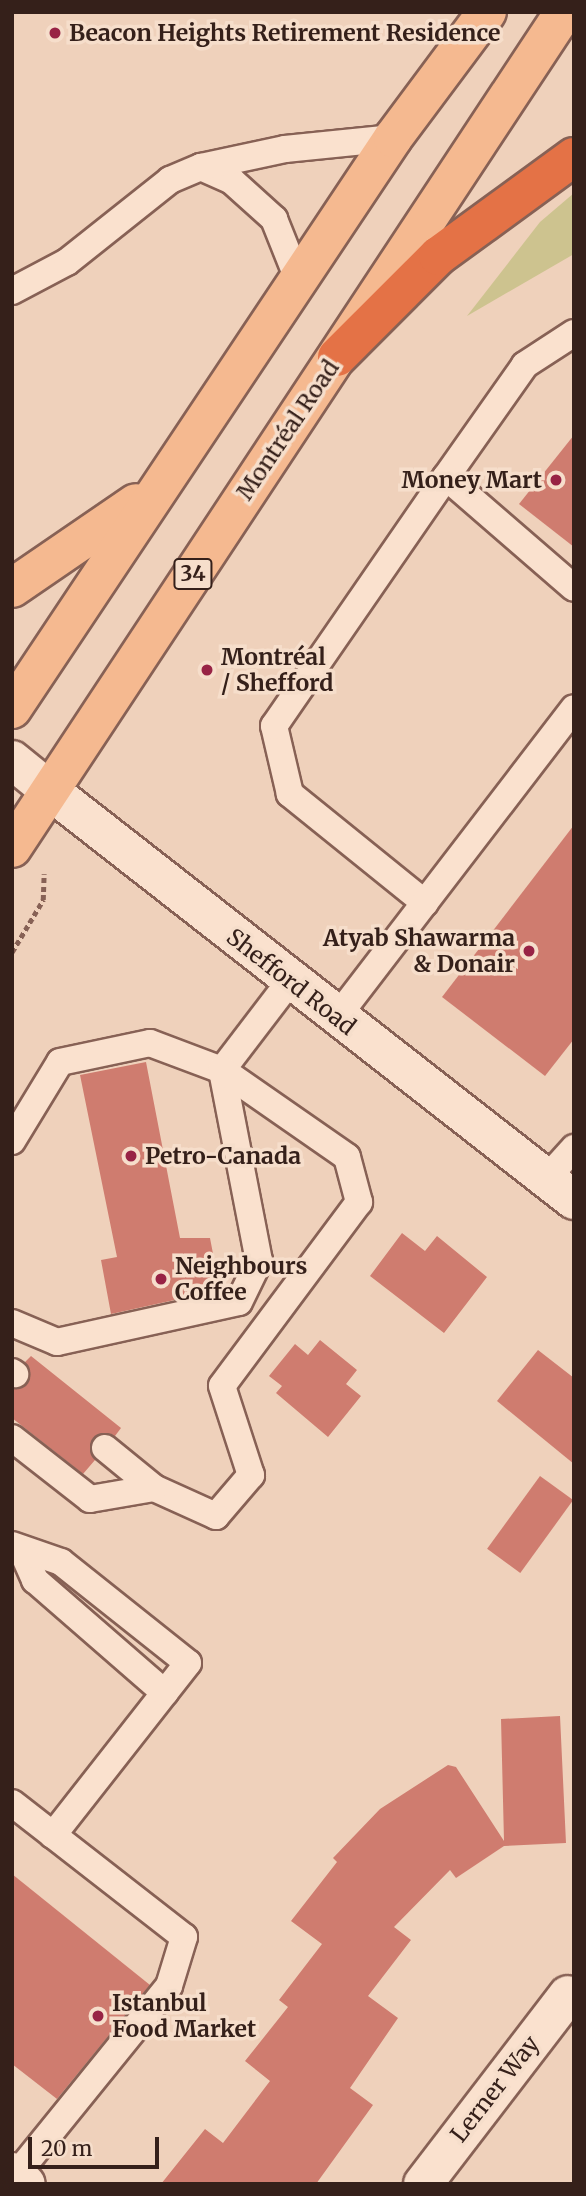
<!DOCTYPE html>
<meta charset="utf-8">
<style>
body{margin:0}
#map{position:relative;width:586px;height:2196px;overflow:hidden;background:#efd1bb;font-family:Merriweather,serif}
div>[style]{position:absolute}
.green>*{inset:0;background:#cdc38f}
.building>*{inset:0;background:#cf7c6f;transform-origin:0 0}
.path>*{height:4.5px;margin-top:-2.25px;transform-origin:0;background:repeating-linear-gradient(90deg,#876155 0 5px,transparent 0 8.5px)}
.roads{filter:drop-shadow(2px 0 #876155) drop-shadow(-2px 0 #876155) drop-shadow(0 2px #876155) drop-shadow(0 -2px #876155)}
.lane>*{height:26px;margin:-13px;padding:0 13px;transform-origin:13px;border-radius:13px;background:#fae1ce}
.street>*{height:38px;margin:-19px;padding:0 19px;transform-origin:19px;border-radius:19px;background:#fae1ce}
.secondary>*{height:38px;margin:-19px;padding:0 19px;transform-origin:19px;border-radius:19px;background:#fae1ce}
.primary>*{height:38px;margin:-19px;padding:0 19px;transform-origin:19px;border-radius:19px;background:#f5b990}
.highway>*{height:38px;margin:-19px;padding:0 19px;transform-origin:19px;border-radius:19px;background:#e47246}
.dots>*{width:19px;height:19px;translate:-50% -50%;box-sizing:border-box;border:4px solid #f6decb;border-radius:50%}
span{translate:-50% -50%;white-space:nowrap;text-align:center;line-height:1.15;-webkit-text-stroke:7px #f6decb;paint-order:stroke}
.shield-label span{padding:2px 5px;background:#f6decb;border:2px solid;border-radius:5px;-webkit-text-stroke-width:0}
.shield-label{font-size:21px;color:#35201a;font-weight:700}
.poi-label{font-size:23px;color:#35201a;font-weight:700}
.left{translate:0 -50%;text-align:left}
.right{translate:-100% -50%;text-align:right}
.street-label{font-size:23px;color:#35201a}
.frame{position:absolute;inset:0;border:14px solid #35201a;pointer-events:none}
.scale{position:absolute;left:28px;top:2137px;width:131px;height:32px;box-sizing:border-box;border:4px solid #35201a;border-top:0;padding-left:9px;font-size:21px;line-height:24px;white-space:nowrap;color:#35201a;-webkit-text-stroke:5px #f6decb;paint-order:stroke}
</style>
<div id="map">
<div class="green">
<i style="clip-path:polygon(574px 193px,574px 254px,467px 316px,540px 222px)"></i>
</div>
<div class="building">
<i style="clip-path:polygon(574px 435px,574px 547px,519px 504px)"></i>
<i style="clip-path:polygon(574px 825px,574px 1039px,545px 1076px,442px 997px)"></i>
<i style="clip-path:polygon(146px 1062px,180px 1238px,210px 1238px,220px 1290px,111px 1314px,101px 1260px,117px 1257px,80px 1075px)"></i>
<i style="clip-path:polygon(402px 1233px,425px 1251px,437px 1236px,487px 1277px,444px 1333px,370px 1276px)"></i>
<i style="clip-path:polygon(320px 1340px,357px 1370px,346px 1384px,361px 1396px,328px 1437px,276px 1393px,282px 1386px,269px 1376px,295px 1344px,308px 1355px)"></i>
<i style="clip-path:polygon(538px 1350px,574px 1378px,574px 1464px,497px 1401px)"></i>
<i style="clip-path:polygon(31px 1356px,121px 1428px,115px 1436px,92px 1439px,95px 1460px,83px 1474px,12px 1418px,12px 1389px,28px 1382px,25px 1362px)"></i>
<i style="left:540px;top:1476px;width:41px;height:90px;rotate:36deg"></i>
<i style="clip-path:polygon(560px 1716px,566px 1843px,504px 1846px,456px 1878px,450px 1870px,394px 1927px,411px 1940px,368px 1996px,398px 2018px,350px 2088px,373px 2105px,316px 2184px,161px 2184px,205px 2129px,223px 2143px,270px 2081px,245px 2061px,288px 2007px,279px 2000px,322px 1944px,291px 1921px,337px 1862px,333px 1858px,380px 1809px,448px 1765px,456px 1767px,504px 1841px,501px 1719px)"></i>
<i style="clip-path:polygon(12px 1874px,150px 1985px,57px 2099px,12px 2064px)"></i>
</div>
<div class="path">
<i style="left:12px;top:952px;width:61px;rotate:-59.2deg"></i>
<i style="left:43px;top:900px;width:26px;rotate:-88deg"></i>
</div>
<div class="roads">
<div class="lane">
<i style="left:201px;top:167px;width:34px;rotate:24deg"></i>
<i style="left:232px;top:181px;width:57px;rotate:42.1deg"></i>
<i style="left:274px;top:219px;width:65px;rotate:68.2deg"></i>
<i style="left:12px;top:291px;width:62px;rotate:-27.8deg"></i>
<i style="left:67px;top:262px;width:132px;rotate:-38.5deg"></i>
<i style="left:170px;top:180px;width:34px;rotate:-23deg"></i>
<i style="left:201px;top:167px;width:86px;rotate:-12.1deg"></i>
<i style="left:285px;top:149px;width:109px;rotate:-5.8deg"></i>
<i style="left:574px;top:333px;width:59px;rotate:146.9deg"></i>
<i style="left:525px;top:365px;width:137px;rotate:125.2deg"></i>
<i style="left:446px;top:477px;width:169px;rotate:40.9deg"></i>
<i style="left:425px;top:903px;width:174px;rotate:-141.1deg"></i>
<i style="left:290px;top:794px;width:70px;rotate:-103.2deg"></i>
<i style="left:274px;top:726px;width:303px;rotate:-55.4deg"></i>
<i style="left:337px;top:1017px;width:389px;rotate:-52.5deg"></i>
<i style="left:12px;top:1141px;width:92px;rotate:-58.7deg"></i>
<i style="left:60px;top:1062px;width:92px;rotate:-11.9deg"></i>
<i style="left:150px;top:1043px;width:77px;rotate:20.6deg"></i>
<i style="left:222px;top:1070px;width:112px;rotate:-52.6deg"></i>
<i style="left:546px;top:1179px;width:42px;rotate:-47.9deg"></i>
<i style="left:12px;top:1323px;width:49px;rotate:22.9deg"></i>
<i style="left:57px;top:1342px;width:186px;rotate:-12.4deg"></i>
<i style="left:239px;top:1302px;width:46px;rotate:-64deg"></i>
<i style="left:259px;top:1261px;width:195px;rotate:-101deg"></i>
<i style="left:222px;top:1070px;width:152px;rotate:34.8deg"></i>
<i style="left:347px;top:1157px;width:47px;rotate:75.1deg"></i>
<i style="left:359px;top:1202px;width:229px;rotate:126.7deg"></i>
<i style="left:222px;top:1386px;width:94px;rotate:72deg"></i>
<i style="left:251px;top:1475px;width:54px;rotate:130.5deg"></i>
<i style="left:216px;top:1516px;width:68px;rotate:-155.7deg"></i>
<i style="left:154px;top:1488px;width:65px;rotate:170.2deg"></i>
<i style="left:90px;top:1499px;width:99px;rotate:-142deg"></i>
<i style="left:12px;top:1372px;width:4px;rotate:34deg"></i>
<i style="left:105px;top:1448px;width:63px;rotate:39.2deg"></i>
<i style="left:12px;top:1545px;width:52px;rotate:19.1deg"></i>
<i style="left:61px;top:1562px;width:162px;rotate:38.5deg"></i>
<i style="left:188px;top:1663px;width:219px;rotate:128.1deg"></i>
<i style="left:23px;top:1553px;width:30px;rotate:66deg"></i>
<i style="left:35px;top:1580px;width:172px;rotate:41deg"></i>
<i style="left:12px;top:1803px;width:218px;rotate:37.9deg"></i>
<i style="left:184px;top:1937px;width:51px;rotate:107deg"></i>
<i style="left:169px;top:1986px;width:250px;rotate:129deg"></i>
</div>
<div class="street">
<i style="left:49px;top:790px;width:666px;rotate:37.99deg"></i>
<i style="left:12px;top:2172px;width:18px;rotate:41deg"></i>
<i style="left:423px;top:2184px;width:238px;rotate:-52.5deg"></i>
</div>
<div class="secondary">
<i style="left:12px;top:760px;width:48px;rotate:39deg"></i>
</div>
<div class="primary">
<i style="left:12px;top:588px;width:150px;rotate:-34.4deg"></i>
<i style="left:12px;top:709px;width:686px;rotate:-56.29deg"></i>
<i style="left:393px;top:138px;width:157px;rotate:-53.3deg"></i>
<i style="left:12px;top:848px;width:1002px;rotate:-56.56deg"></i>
</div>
<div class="highway">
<i style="left:337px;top:357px;width:143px;rotate:-45deg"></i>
<i style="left:438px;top:256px;width:168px;rotate:-36.1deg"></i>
</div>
</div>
<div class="dots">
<i style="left:55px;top:33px;background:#982345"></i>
<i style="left:556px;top:480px;background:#982345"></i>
<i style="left:207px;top:670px;background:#982345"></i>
<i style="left:529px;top:951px;background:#982345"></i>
<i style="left:131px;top:1156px;background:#982345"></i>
<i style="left:161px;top:1279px;background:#982345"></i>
<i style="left:98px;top:2016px;background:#982345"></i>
</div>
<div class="shield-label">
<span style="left:193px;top:574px">34</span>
</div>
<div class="poi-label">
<span class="left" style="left:69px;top:33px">Beacon Heights Retirement Residence</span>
<span class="right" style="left:542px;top:480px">Money Mart</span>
<span class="left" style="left:221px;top:670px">Montréal<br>/ Shefford</span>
<span class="right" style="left:515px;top:951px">Atyab Shawarma<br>&amp; Donair</span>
<span class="left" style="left:145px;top:1156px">Petro-Canada</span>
<span class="left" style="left:175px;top:1279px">Neighbours<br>Coffee</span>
<span class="left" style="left:112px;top:2016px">Istanbul<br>Food Market</span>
</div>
<div class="street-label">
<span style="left:288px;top:430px;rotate:-56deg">Montréal Road</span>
<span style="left:291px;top:982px;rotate:38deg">Shefford Road</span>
<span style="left:495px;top:2089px;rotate:-52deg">Lerner Way</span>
</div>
<div class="frame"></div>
<div class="scale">20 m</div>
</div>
